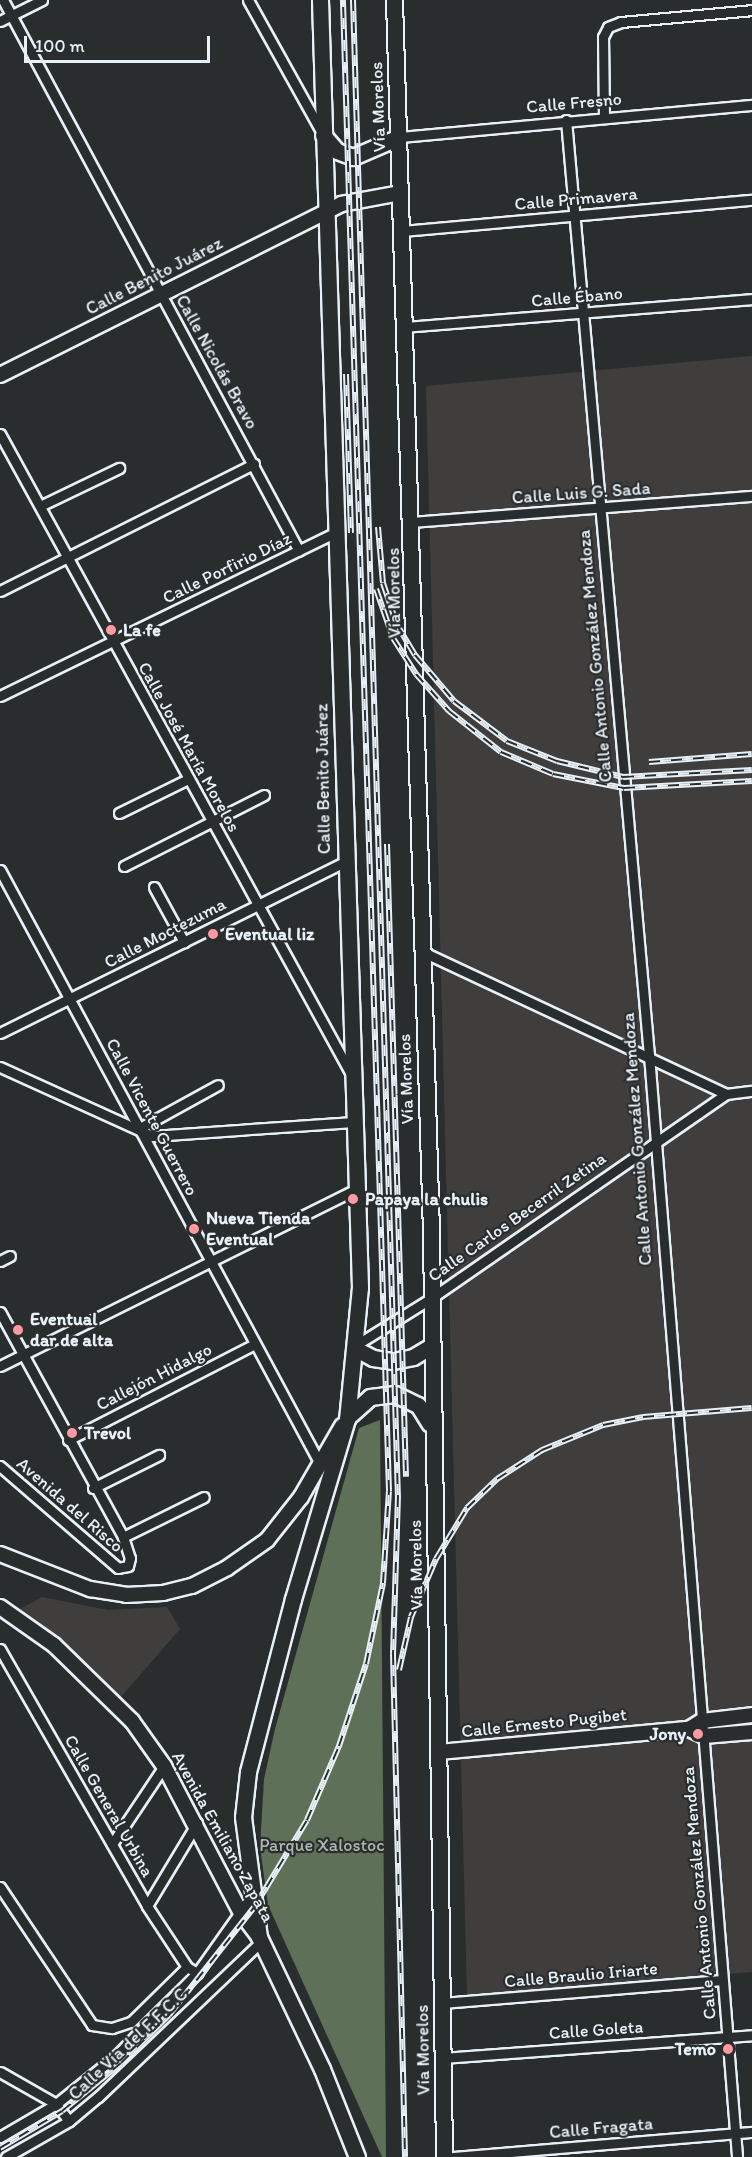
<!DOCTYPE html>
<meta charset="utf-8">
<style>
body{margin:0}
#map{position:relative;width:752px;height:2157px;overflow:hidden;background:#2a2d2e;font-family:Itim,sans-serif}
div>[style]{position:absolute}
.built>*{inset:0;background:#403e3c}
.green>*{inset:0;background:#5f7059}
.roads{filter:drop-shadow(2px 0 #e8f1f8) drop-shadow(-2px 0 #e8f1f8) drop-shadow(0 2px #e8f1f8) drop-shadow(0 -2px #e8f1f8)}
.street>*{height:9px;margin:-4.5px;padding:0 4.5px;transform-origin:4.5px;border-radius:4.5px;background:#2a2d2e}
.secondary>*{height:14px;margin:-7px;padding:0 7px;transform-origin:7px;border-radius:7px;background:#2a2d2e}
.primary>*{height:15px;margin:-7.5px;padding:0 7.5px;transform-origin:7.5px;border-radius:7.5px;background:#2a2d2e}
.rail>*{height:6px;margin-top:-3px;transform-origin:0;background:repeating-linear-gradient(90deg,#2a2d2e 0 11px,#e8f1f8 0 22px);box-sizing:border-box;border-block:2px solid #e8f1f8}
.dots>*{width:16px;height:16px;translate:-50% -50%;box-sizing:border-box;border:3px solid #2a2d2e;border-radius:50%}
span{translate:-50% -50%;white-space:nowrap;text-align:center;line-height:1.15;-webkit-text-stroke:4.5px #2a2d2e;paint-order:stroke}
.street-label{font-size:18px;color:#e8f1f8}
.poi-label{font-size:18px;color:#e8f1f8;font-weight:700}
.left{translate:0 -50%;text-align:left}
.right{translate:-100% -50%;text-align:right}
.park-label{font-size:18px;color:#aab7b0}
.scale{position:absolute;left:24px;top:36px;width:186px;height:27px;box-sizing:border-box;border:3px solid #e8f1f8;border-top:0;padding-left:8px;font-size:18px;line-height:21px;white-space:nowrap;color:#e8f1f8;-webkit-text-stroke:4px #2a2d2e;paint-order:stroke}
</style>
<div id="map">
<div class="built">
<i style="clip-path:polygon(752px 356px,752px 1972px,467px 1995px,426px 386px)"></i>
<i style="clip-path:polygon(42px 1597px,108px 1610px,167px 1607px,180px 1629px,120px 1698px,57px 1637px,18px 1610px)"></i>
</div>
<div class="green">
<i style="clip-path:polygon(380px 1420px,386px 2157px,382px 2157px,268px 1905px,260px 1847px,264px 1779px,275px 1729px,359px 1428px)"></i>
</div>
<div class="roads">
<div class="street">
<i style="left:3px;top:0;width:625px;rotate:61.76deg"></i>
<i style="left:248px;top:0;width:152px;rotate:60.9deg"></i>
<i style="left:0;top:21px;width:47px;rotate:-26.6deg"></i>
<i style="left:604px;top:117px;width:80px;rotate:-90.7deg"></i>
<i style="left:603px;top:37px;width:11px;rotate:-63deg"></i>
<i style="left:608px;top:27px;width:14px;rotate:-21deg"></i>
<i style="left:621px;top:22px;width:132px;rotate:-5.2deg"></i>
<i style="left:566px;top:120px;width:939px;rotate:84.93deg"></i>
<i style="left:649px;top:1055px;width:1106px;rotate:85.43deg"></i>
<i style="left:399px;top:137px;width:354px;rotate:-5.2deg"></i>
<i style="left:402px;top:231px;width:351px;rotate:-5.1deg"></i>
<i style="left:404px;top:327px;width:349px;rotate:-4.6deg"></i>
<i style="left:0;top:434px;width:730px;rotate:61.26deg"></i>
<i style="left:40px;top:506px;width:88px;rotate:-25.7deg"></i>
<i style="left:412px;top:522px;width:341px;rotate:-4.4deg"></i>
<i style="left:0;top:591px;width:284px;rotate:-26.6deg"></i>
<i style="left:0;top:696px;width:376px;rotate:-26deg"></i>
<i style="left:119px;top:813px;width:77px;rotate:-26.2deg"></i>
<i style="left:124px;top:866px;width:157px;rotate:-26.9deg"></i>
<i style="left:0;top:870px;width:672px;rotate:61.68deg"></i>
<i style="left:319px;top:1462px;width:7px;rotate:27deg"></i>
<i style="left:154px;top:887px;width:63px;rotate:61.4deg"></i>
<i style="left:421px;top:951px;width:337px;rotate:25.1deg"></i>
<i style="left:0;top:1033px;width:384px;rotate:-26.4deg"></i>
<i style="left:0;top:1067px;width:167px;rotate:24.4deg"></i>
<i style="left:152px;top:1136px;width:202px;rotate:-4deg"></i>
<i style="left:138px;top:1129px;width:91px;rotate:-28.8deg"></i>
<i style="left:0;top:1261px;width:11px;rotate:-27deg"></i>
<i style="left:0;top:1312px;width:256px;rotate:61.3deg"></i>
<i style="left:123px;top:1537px;width:22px;rotate:72deg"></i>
<i style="left:130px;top:1558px;width:8px;rotate:104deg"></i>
<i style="left:128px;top:1566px;width:10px;rotate:169deg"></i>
<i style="left:118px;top:1568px;width:156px;rotate:-139.2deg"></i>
<i style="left:356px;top:1345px;width:87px;rotate:-31.9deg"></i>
<i style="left:430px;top:1299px;width:360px;rotate:-34.7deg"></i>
<i style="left:726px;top:1094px;width:26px;rotate:-7deg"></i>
<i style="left:0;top:1366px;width:398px;rotate:-26.4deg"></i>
<i style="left:68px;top:1440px;width:210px;rotate:-27.2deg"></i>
<i style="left:93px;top:1488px;width:74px;rotate:-26.6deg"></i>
<i style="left:123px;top:1537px;width:90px;rotate:-26.3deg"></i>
<i style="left:0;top:1649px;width:296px;rotate:60.2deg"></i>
<i style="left:147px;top:1906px;width:73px;rotate:56.7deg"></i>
<i style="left:187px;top:1967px;width:12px;rotate:31deg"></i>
<i style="left:112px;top:1844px;width:94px;rotate:-56.3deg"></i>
<i style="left:0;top:1887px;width:166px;rotate:56.3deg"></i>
<i style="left:92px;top:2025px;width:20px;rotate:9deg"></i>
<i style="left:112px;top:2028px;width:20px;rotate:-18deg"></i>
<i style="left:131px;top:2022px;width:78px;rotate:-44.5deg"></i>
<i style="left:147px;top:1906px;width:97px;rotate:-58.9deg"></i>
<i style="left:442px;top:2003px;width:281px;rotate:-4.7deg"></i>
<i style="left:442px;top:2058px;width:311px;rotate:-4.2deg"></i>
<i style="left:0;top:2072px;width:64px;rotate:29.7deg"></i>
<i style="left:56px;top:2104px;width:21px;rotate:53deg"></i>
<i style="left:0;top:2137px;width:65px;rotate:-30.5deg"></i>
<i style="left:56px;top:2104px;width:78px;rotate:-38.8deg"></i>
<i style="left:117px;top:2055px;width:115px;rotate:-45.7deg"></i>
<i style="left:197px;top:1973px;width:97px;rotate:-54.7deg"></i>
<i style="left:6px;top:2157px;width:73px;rotate:-29.7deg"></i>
<i style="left:69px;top:2121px;width:38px;rotate:-40deg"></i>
<i style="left:98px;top:2097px;width:225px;rotate:-43.6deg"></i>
<i style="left:452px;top:2157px;width:301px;rotate:-4.8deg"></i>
</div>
<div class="secondary">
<i style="left:0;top:375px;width:381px;rotate:-26.6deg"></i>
<i style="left:341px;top:204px;width:61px;rotate:-10.4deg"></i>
<i style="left:0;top:1554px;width:97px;rotate:21.3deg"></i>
<i style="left:90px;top:1589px;width:36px;rotate:9deg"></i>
<i style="left:126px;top:1595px;width:37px;rotate:-3deg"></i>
<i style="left:163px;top:1593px;width:30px;rotate:-14deg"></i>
<i style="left:192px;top:1586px;width:39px;rotate:-27deg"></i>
<i style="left:227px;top:1568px;width:49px;rotate:-35deg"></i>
<i style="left:267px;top:1540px;width:55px;rotate:-51.7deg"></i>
<i style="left:301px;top:1497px;width:82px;rotate:-60deg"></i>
<i style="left:0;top:1607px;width:66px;rotate:35.1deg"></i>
<i style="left:54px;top:1645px;width:109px;rotate:44.3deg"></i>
<i style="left:132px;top:1721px;width:55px;rotate:54.6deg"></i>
<i style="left:164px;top:1766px;width:166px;rotate:62.4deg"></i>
<i style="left:241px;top:1913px;width:30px;rotate:53deg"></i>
<i style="left:689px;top:1729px;width:17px;rotate:25deg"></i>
<i style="left:704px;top:1736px;width:48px;rotate:-4.8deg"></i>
<i style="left:439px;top:1752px;width:251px;rotate:-5.3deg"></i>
<i style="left:689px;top:1729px;width:15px;rotate:-32deg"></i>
<i style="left:702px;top:1721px;width:50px;rotate:-6.8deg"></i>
</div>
<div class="primary">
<i style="left:320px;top:0;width:1288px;rotate:88.22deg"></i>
<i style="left:360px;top:1287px;width:133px;rotate:95.6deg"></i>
<i style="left:347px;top:1419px;width:188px;rotate:106.7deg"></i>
<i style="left:293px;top:1599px;width:179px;rotate:104.6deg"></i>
<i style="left:248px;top:1772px;width:45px;rotate:96.3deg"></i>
<i style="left:243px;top:1817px;width:121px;rotate:82.4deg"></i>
<i style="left:259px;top:1937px;width:146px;rotate:64.5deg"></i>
<i style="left:322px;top:2069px;width:95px;rotate:68.3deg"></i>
<i style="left:394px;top:0;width:1236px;rotate:88.28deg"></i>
<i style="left:431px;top:1235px;width:922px;rotate:89.19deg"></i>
<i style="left:323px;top:135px;width:21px;rotate:49deg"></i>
<i style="left:337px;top:151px;width:17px;rotate:21deg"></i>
<i style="left:353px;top:157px;width:50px;rotate:-23.5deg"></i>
<i style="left:356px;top:1349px;width:19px;rotate:28deg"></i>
<i style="left:373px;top:1358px;width:20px;rotate:9deg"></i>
<i style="left:393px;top:1361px;width:20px;rotate:-11deg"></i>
<i style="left:413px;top:1357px;width:21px;rotate:-31deg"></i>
<i style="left:348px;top:1417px;width:30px;rotate:-42deg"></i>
<i style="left:370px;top:1397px;width:25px;rotate:-7deg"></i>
<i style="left:395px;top:1394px;width:25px;rotate:26deg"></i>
<i style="left:418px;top:1405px;width:22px;rotate:58deg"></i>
</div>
</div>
<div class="rail">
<i style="left:353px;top:0;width:1497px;rotate:88.28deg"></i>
<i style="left:398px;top:1496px;width:158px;rotate:91.8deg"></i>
<i style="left:393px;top:1654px;width:503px;rotate:88.63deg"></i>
<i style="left:346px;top:374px;width:159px;rotate:88.2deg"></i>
<i style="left:378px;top:527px;width:56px;rotate:84.9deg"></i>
<i style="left:383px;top:583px;width:44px;rotate:71.6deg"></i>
<i style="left:397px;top:625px;width:35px;rotate:59deg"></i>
<i style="left:415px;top:655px;width:60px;rotate:49.7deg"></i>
<i style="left:454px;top:701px;width:66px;rotate:37deg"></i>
<i style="left:507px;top:741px;width:54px;rotate:21.8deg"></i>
<i style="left:557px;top:761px;width:68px;rotate:13.6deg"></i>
<i style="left:623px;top:777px;width:129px;rotate:-3.1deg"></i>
<i style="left:376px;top:589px;width:52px;rotate:70.9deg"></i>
<i style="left:393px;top:638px;width:43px;rotate:57.4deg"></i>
<i style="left:416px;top:674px;width:50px;rotate:48.3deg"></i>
<i style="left:449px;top:711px;width:66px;rotate:38.3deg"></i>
<i style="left:501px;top:752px;width:56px;rotate:22.9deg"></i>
<i style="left:553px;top:774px;width:72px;rotate:11.2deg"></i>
<i style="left:624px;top:788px;width:128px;rotate:-3.1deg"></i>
<i style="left:649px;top:762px;width:103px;rotate:-4.4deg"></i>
<i style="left:387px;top:844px;width:633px;rotate:88.28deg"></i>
<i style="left:399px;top:1670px;width:54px;rotate:-77.2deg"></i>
<i style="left:411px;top:1617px;width:63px;rotate:-66.7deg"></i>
<i style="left:436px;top:1559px;width:60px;rotate:-58.7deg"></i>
<i style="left:467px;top:1508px;width:42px;rotate:-44deg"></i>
<i style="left:497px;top:1479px;width:54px;rotate:-32.8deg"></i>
<i style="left:542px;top:1450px;width:66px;rotate:-22.3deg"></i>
<i style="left:603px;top:1425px;width:41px;rotate:-11.3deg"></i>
<i style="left:643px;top:1417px;width:109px;rotate:-4.7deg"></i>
<i style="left:0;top:2148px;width:72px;rotate:-30.8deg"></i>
<i style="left:62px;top:2111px;width:76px;rotate:-39.1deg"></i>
<i style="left:121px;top:2063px;width:68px;rotate:-45deg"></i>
<i style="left:169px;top:2015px;width:139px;rotate:-51.7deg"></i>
<i style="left:255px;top:1906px;width:100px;rotate:-58.8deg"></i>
<i style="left:307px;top:1820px;width:81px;rotate:-66.6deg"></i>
<i style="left:339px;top:1746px;width:86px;rotate:-71.8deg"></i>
<i style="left:366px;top:1664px;width:83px;rotate:-78.1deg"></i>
<i style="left:383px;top:1583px;width:92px;rotate:-86.3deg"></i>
<i style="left:389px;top:1491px;width:1492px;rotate:-91.77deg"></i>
</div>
<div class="dots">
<i style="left:111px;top:630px;background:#ff9aa2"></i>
<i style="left:213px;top:934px;background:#ff9aa2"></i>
<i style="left:353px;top:1199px;background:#ff9aa2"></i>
<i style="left:194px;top:1229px;background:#ff9aa2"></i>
<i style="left:18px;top:1330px;background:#ff9aa2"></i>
<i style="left:72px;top:1433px;background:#ff9aa2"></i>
<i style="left:698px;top:1734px;background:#ff9aa2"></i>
<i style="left:728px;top:2049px;background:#ff9aa2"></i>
</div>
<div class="street-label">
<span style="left:574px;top:103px;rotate:-5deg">Calle Fresno</span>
<span style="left:378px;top:107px;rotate:-92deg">Vía Morelos</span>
<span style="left:576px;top:199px;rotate:-5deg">Calle Primavera</span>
<span style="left:154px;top:276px;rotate:-27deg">Calle Benito Juárez</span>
<span style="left:577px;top:297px;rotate:-5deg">Calle Ébano</span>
<span style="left:217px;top:362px;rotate:61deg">Calle Nicolás Bravo</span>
<span style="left:581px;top:493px;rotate:-4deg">Calle Luis G. Sada</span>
<span style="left:227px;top:568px;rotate:-26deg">Calle Porfirio Díaz</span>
<span style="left:394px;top:593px;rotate:-91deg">Vía Morelos</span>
<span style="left:595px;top:656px;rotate:-95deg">Calle Antonio González Mendoza</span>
<span style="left:189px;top:747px;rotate:61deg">Calle José María Morelos</span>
<span style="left:323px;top:779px;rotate:-91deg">Calle Benito Juárez</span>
<span style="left:165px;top:933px;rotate:-27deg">Calle Moctezuma</span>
<span style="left:406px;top:1079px;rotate:-92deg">Vía Morelos</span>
<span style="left:152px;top:1117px;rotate:62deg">Calle Vicente Guerrero</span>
<span style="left:637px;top:1139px;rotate:-94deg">Calle Antonio González Mendoza</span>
<span style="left:517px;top:1217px;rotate:-35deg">Calle Carlos Becerril Zetina</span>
<span style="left:154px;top:1377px;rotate:-27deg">Callejón Hidalgo</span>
<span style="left:70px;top:1505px;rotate:41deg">Avenida del Risco</span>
<span style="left:416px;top:1565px;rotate:-91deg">Vía Morelos</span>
<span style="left:544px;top:1723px;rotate:-6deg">Calle Ernesto Pugibet</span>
<span style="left:109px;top:1806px;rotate:60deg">Calle General Urbina</span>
<span style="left:223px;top:1837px;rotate:61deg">Avenida Emiliano Zapata</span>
<span style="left:699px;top:1893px;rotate:-95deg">Calle Antonio González Mendoza</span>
<span style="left:581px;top:1975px;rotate:-5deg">Calle Braulio Iriarte</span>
<span style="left:596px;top:2030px;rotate:-4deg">Calle Goleta</span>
<span style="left:128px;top:2044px;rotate:-43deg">Calle Vía del F.F.C.C</span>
<span style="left:423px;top:2050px;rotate:-91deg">Vía Morelos</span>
<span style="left:601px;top:2128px;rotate:-5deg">Calle Fragata</span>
</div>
<div class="poi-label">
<span class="left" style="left:123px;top:630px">La fe</span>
<span class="left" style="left:225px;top:934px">Eventual liz</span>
<span class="left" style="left:365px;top:1199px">Papaya la chulis</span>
<span class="left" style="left:206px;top:1229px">Nueva Tienda<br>Eventual</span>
<span class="left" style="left:30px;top:1330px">Eventual<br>dar de alta</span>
<span class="left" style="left:84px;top:1433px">Trevol</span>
<span class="right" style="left:686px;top:1734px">Jony</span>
<span class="right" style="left:716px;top:2049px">Temo</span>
</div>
<div class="park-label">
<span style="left:322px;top:1845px">Parque Xalostoc</span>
</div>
<div class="scale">100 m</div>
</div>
